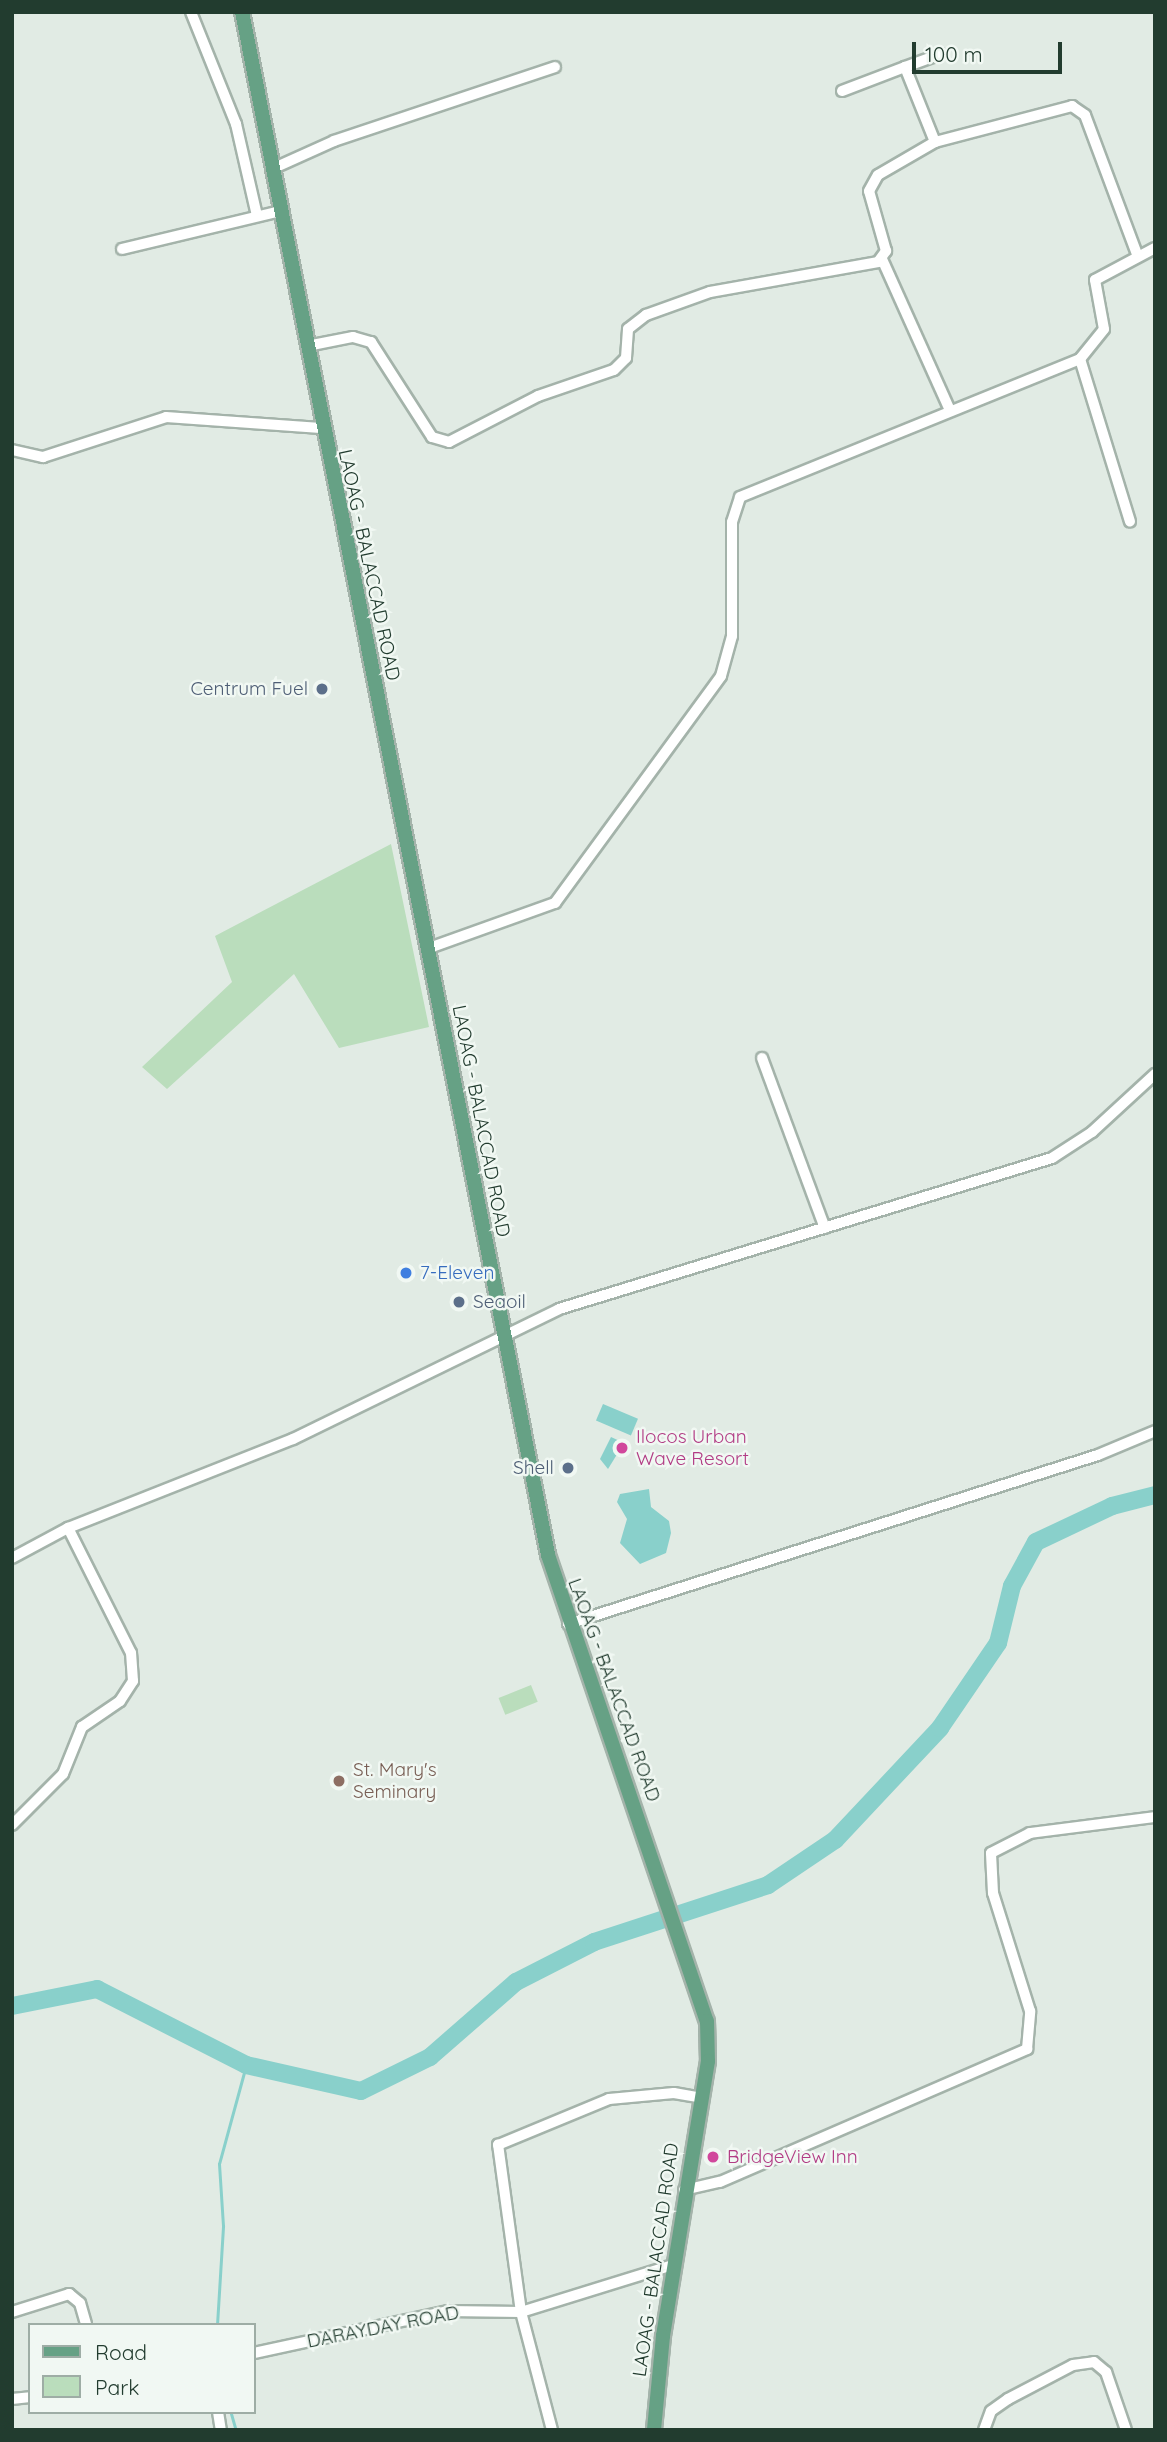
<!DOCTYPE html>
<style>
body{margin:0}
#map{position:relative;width:1167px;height:2442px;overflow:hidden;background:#e1ebe4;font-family:Quicksand,sans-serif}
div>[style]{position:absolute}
.green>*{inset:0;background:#baddbc;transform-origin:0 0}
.water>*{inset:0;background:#89d0cb;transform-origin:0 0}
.stream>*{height:2.5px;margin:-1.25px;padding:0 1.25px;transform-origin:1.25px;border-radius:1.25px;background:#89d0cb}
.river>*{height:18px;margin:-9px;padding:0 9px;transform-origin:9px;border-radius:9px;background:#89d0cb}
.roads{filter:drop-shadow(2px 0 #a4b3aa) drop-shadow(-2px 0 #a4b3aa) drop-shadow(0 2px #a4b3aa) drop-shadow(0 -2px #a4b3aa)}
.minor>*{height:10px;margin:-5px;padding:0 5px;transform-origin:5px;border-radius:5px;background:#fff}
.major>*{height:14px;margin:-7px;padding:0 7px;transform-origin:7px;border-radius:7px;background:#66a185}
.dots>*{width:19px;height:19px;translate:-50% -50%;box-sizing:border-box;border:4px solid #f1f8f3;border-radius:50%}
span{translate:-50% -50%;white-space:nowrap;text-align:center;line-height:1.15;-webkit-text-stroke:5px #f1f8f3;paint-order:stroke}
.street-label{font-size:19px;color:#223c2f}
.service-label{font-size:19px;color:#4e5e75}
.right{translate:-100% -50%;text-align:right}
.left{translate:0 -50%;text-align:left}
.shop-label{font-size:19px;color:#366cbe}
.hotel-label{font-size:19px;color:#b23c85}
.education-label{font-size:19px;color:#785e54}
.frame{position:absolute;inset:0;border:14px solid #223c2f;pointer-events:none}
.legend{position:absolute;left:28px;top:2323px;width:228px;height:91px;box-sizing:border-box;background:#f1f8f3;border:2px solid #9eada5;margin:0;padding:9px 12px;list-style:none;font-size:21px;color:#223c2f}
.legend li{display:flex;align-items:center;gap:14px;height:35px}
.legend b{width:35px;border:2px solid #9eada5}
.scale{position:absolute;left:912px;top:42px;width:150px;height:32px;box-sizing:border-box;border:4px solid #223c2f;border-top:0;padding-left:9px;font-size:21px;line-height:24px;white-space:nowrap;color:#223c2f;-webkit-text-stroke:5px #f1f8f3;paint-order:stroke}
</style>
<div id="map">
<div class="green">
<i style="clip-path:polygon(391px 844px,429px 1027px,339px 1048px,294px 974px,167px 1089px,142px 1067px,232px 982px,215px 936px)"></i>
<i style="left:531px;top:1685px;width:18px;height:35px;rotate:68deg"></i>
</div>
<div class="water">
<i style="left:603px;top:1404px;width:38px;height:18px;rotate:23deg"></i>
<i style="clip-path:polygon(611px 1437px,624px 1443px,608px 1469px,600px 1459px)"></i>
<i style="clip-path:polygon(649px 1489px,651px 1507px,669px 1521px,671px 1533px,666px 1553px,640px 1564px,620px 1543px,627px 1519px,617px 1502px,620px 1494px)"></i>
</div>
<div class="stream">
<i style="left:217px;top:2325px;width:99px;rotate:-86.5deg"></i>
<i style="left:223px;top:2226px;width:62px;rotate:-93.7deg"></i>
<i style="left:219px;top:2164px;width:103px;rotate:-74.7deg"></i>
<i style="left:231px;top:2412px;width:19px;rotate:74deg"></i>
</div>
<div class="river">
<i style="left:12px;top:2006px;width:87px;rotate:-11.3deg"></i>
<i style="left:97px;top:1989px;width:167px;rotate:27deg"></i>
<i style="left:246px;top:2065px;width:118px;rotate:12.7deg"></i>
<i style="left:361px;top:2091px;width:77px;rotate:-26.2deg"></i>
<i style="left:430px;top:2057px;width:114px;rotate:-41.1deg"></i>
<i style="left:516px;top:1982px;width:88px;rotate:-27.1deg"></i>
<i style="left:594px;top:1942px;width:183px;rotate:-18.1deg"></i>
<i style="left:768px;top:1885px;width:81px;rotate:-33.9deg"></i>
<i style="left:835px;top:1840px;width:154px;rotate:-46.8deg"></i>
<i style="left:940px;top:1728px;width:103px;rotate:-55.7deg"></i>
<i style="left:998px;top:1643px;width:59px;rotate:-76.2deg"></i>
<i style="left:1012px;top:1586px;width:50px;rotate:-61.4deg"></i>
<i style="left:1036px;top:1542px;width:84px;rotate:-25.3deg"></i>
<i style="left:1112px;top:1506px;width:44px;rotate:-14.3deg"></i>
</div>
<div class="roads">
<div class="minor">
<i style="left:191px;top:12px;width:121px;rotate:68.1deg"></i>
<i style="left:236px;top:124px;width:94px;rotate:77.1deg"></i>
<i style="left:842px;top:91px;width:67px;rotate:-20.9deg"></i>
<i style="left:935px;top:142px;width:81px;rotate:-111.8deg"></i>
<i style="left:905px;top:67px;width:38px;rotate:-20deg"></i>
<i style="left:272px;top:169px;width:68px;rotate:-24.3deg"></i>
<i style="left:334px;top:141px;width:233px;rotate:-18.5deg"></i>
<i style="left:122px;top:249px;width:163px;rotate:-13.5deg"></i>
<i style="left:882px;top:259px;width:166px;rotate:65.8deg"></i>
<i style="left:307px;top:346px;width:47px;rotate:-11.1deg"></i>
<i style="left:353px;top:337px;width:19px;rotate:16deg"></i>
<i style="left:371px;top:342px;width:113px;rotate:57.3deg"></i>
<i style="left:432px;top:437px;width:18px;rotate:16deg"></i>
<i style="left:449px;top:442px;width:100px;rotate:-27.3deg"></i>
<i style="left:538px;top:396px;width:80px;rotate:-18.9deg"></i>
<i style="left:614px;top:370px;width:17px;rotate:-45deg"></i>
<i style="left:626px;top:358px;width:29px;rotate:-86deg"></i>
<i style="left:628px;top:329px;width:23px;rotate:-38deg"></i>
<i style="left:646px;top:315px;width:68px;rotate:-19.8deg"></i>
<i style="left:710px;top:292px;width:171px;rotate:-10.1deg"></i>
<i style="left:878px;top:262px;width:14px;rotate:-54deg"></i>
<i style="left:886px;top:251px;width:62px;rotate:-105.8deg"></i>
<i style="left:869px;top:191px;width:18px;rotate:-61deg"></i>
<i style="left:878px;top:175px;width:66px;rotate:-30.1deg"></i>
<i style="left:935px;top:142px;width:142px;rotate:-14.7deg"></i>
<i style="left:1072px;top:106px;width:16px;rotate:35deg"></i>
<i style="left:1085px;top:115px;width:148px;rotate:69.5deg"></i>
<i style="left:1080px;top:359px;width:170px;rotate:72.9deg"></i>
<i style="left:12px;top:450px;width:32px;rotate:13deg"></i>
<i style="left:43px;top:457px;width:129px;rotate:-18deg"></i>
<i style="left:166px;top:417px;width:155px;rotate:4.1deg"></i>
<i style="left:429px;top:948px;width:134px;rotate:-19.7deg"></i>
<i style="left:555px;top:903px;width:281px;rotate:-53.8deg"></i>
<i style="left:721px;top:676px;width:41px;rotate:-74.6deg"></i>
<i style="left:732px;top:636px;width:114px;rotate:-90deg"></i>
<i style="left:732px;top:522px;width:26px;rotate:-72deg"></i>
<i style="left:740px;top:497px;width:367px;rotate:-22.1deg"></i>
<i style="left:1080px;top:359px;width:38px;rotate:-51deg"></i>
<i style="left:1104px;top:329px;width:50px;rotate:-100.4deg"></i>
<i style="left:1095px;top:280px;width:68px;rotate:-28.1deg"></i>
<i style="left:762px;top:1058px;width:181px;rotate:69.7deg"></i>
<i style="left:12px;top:1558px;width:64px;rotate:-28.2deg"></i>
<i style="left:68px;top:1528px;width:242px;rotate:-21.6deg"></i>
<i style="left:293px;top:1439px;width:296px;rotate:-26deg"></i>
<i style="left:559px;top:1309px;width:516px;rotate:-17.03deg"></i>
<i style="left:1052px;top:1158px;width:48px;rotate:-33deg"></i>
<i style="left:1092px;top:1132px;width:86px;rotate:-42.6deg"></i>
<i style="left:568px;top:1624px;width:556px;rotate:-17.69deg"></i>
<i style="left:1098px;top:1455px;width:62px;rotate:-22.8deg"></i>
<i style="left:12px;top:1825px;width:72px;rotate:-45deg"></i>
<i style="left:63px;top:1774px;width:51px;rotate:-68deg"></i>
<i style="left:82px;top:1727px;width:46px;rotate:-34.4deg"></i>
<i style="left:120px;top:1701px;width:24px;rotate:-57deg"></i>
<i style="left:133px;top:1681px;width:28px;rotate:-94deg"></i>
<i style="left:131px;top:1653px;width:140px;rotate:-116.7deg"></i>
<i style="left:684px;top:2190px;width:37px;rotate:-13deg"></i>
<i style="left:720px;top:2182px;width:335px;rotate:-23.4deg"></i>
<i style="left:1027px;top:2049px;width:38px;rotate:-85deg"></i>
<i style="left:1030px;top:2011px;width:124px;rotate:-107.4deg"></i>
<i style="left:993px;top:1893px;width:40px;rotate:-92.9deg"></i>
<i style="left:991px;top:1853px;width:44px;rotate:-27.1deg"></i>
<i style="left:1030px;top:1833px;width:126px;rotate:-7.3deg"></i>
<i style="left:12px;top:2312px;width:60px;rotate:-17.5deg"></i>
<i style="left:69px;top:2294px;width:14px;rotate:39deg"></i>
<i style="left:80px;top:2303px;width:22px;rotate:74deg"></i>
<i style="left:254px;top:2353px;width:198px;rotate:-12.2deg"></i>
<i style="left:448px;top:2311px;width:73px;rotate:0.8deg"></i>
<i style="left:521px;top:2312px;width:159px;rotate:-17.2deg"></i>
<i style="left:12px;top:2399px;width:18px;rotate:-6deg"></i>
<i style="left:218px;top:2412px;width:18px;rotate:81deg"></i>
<i style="left:552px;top:2430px;width:122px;rotate:-104.7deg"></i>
<i style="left:521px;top:2312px;width:169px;rotate:-97.8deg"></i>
<i style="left:498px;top:2145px;width:120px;rotate:-22.5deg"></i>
<i style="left:609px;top:2099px;width:65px;rotate:-5.3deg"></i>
<i style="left:674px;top:2093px;width:27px;rotate:10deg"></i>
<i style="left:984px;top:2430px;width:20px;rotate:-70deg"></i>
<i style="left:991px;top:2411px;width:21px;rotate:-35deg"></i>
<i style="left:1008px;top:2399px;width:73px;rotate:-27.6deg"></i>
<i style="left:1073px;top:2365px;width:21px;rotate:-8deg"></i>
<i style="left:1094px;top:2362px;width:16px;rotate:40deg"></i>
<i style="left:1106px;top:2372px;width:61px;rotate:71deg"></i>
</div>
<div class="major">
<i style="left:242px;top:12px;width:1573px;rotate:78.78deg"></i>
<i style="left:548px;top:1555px;width:492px;rotate:71.2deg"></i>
<i style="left:707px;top:2021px;width:40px;rotate:88.6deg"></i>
<i style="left:708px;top:2061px;width:279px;rotate:99.3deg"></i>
<i style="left:663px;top:2336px;width:94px;rotate:95.5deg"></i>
</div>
</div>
<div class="dots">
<i style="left:322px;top:689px;background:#5c6f8a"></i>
<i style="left:406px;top:1273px;background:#3f7fe0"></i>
<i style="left:459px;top:1302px;background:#5c6f8a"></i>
<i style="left:622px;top:1448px;background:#d1479c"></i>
<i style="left:568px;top:1468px;background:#5c6f8a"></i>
<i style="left:339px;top:1781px;background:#8d6e63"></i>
<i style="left:713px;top:2157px;background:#d1479c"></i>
</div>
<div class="street-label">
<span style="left:369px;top:565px;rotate:78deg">LAOAG - BALACCAD ROAD</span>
<span style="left:481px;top:1121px;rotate:79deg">LAOAG - BALACCAD ROAD</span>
<span style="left:614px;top:1690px;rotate:70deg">LAOAG - BALACCAD ROAD</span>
<span style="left:656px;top:2260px;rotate:-82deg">LAOAG - BALACCAD ROAD</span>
<span style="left:383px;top:2327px;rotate:-11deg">DARAYDAY ROAD</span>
</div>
<div class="service-label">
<span class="right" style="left:308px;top:689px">Centrum Fuel</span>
<span class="left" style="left:473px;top:1302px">Seaoil</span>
<span class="right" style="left:554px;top:1468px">Shell</span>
</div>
<div class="shop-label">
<span class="left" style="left:420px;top:1273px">7-Eleven</span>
</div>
<div class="hotel-label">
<span class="left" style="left:636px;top:1448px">Ilocos Urban<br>Wave Resort</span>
<span class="left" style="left:727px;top:2157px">BridgeView Inn</span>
</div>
<div class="education-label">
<span class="left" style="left:353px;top:1781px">St. Mary's<br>Seminary</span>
</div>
<div class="frame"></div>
<ul class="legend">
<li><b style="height:9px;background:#66a185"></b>Road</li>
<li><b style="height:19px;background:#baddbc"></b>Park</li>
</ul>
<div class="scale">100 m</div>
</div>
